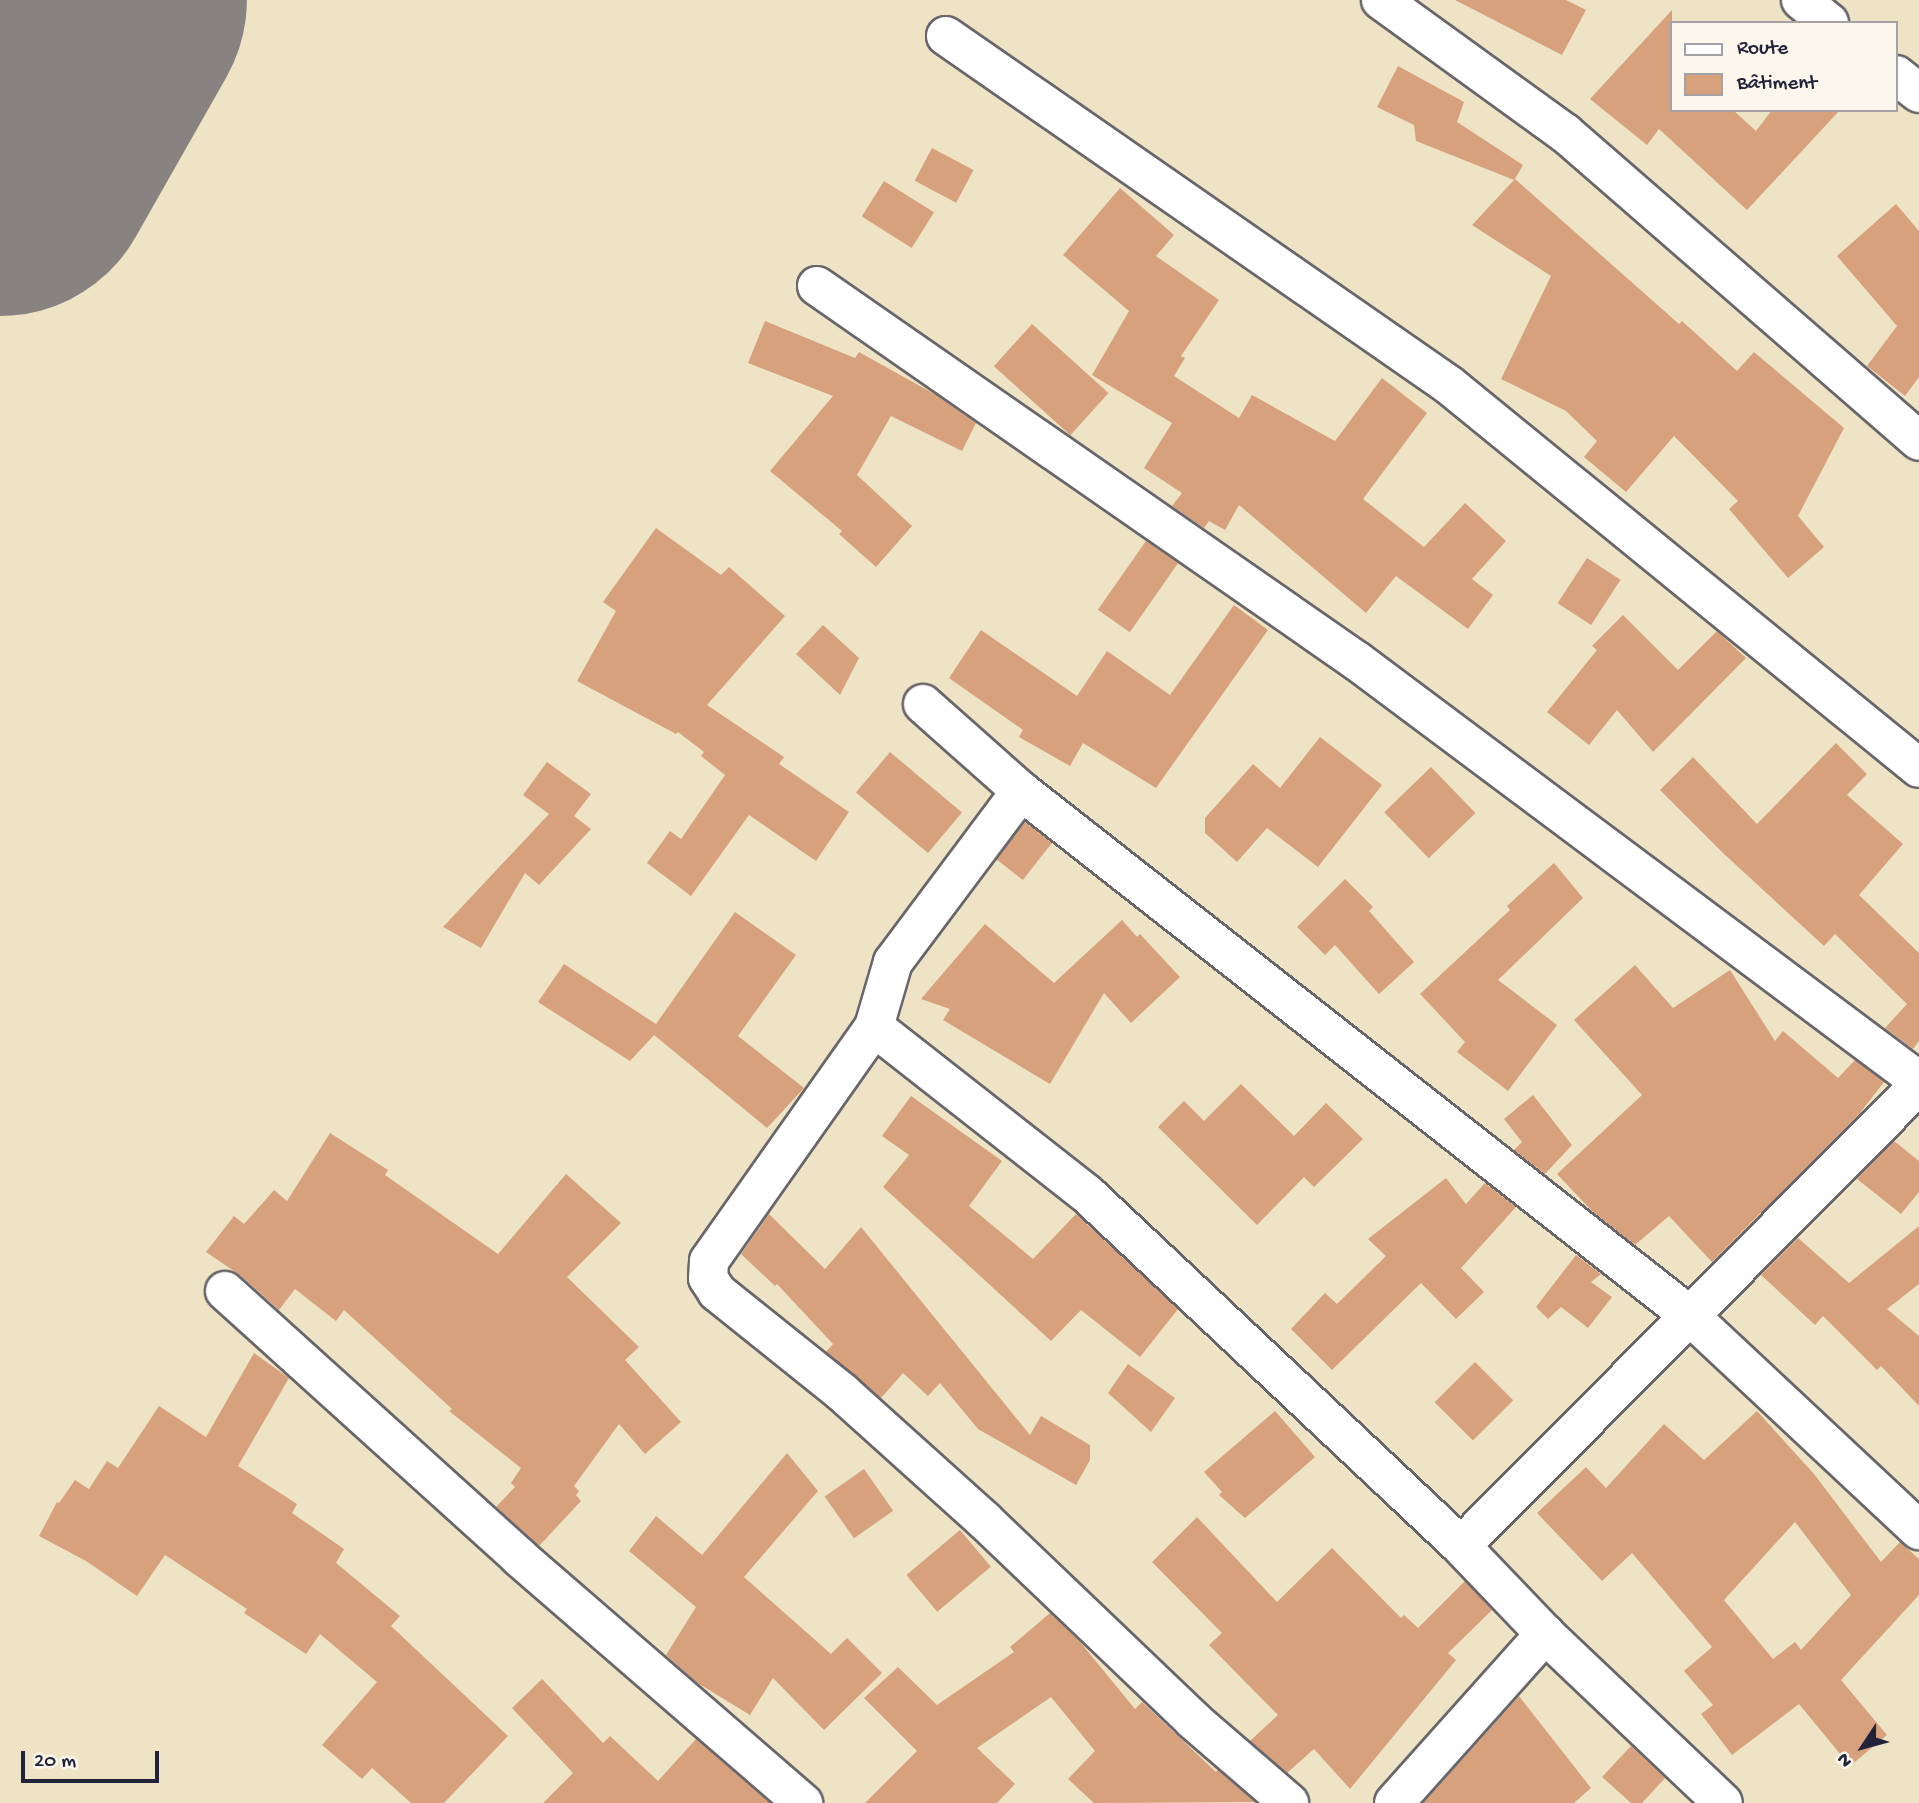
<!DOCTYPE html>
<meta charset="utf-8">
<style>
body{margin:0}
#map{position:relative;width:1919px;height:1803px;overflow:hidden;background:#eee4c5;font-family:"Gochi Hand",sans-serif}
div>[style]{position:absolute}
.runway>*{height:312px;margin:-156px;padding:0 156px;transform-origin:156px;border-radius:156px;background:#888380}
.building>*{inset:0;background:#d7a17e;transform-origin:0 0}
.roads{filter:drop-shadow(2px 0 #69666b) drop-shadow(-2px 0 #69666b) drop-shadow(0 2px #69666b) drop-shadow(0 -2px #69666b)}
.minor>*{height:38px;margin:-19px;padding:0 19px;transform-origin:19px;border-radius:19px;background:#fff}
span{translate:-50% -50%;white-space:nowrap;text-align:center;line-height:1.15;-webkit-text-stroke:5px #fbf7ec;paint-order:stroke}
.legend{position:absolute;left:1670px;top:21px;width:228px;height:91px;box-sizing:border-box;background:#fbf7ec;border:2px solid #a4a2a5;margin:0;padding:9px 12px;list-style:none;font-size:21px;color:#22223b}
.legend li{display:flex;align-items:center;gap:14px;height:35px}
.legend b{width:35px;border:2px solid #a4a2a5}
.north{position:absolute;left:1828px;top:1712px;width:70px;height:70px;-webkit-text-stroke:5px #fbf7ec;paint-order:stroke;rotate:234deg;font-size:19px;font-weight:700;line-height:28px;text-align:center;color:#22223b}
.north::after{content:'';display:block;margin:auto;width:24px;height:32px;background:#22223b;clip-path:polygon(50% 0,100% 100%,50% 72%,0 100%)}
.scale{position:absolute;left:21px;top:1751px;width:138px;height:32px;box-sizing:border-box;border:4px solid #22223b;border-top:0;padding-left:9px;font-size:21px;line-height:24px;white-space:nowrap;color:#22223b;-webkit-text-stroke:5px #fbf7ec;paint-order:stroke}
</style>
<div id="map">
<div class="runway">
<i style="left:0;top:160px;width:184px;rotate:-60.4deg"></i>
</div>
<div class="building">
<i style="clip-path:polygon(1455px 0,1566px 0,1586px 10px,1562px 55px)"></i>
<i style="clip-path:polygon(1672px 10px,1672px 110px,1733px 110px,1756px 131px,1772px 110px,1840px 110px,1747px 210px,1659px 129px,1647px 145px,1590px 99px)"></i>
<i style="clip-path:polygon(1398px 66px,1464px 102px,1457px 122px,1523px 165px,1515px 179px,1679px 324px,1682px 321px,1737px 371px,1754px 352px,1844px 428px,1798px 516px,1824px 547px,1788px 578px,1729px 509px,1738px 501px,1674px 436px,1626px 492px,1584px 457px,1597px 441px,1566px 411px,1501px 379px,1551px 276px,1472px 225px,1514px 180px,1416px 141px,1414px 125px,1377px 107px)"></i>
<i style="left:932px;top:148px;width:47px;height:37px;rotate:28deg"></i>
<i style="left:884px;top:181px;width:59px;height:42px;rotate:32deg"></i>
<i style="clip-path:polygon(1120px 188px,1174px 235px,1156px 256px,1219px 300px,1181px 356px,1185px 358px,1174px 376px,1239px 418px,1252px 395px,1335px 441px,1382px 378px,1427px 413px,1363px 499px,1424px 547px,1465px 503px,1506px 541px,1472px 579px,1493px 595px,1468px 629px,1396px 576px,1366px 613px,1239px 505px,1225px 530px,1209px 521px,1204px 528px,1172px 506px,1182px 493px,1144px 468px,1172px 423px,1092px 375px,1129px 311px,1063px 255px)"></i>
<i style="clip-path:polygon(1896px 204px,1919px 231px,1919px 377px,1905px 396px,1867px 366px,1897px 326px,1837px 256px)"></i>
<i style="clip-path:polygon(765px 321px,855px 358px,859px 352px,936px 395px,976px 423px,962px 451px,891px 416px,857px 475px,912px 526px,876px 567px,839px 534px,842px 531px,770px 471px,833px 396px,748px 363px)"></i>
<i style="left:1032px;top:324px;width:103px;height:57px;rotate:42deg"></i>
<i style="clip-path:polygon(656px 528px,721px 575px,729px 567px,785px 616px,707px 705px,784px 757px,779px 764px,849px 812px,816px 861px,749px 815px,691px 896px,647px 863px,670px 831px,681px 839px,725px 775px,701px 756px,704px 752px,678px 732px,676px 734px,577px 681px,616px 611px,603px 602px)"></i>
<i style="left:1146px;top:541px;width:39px;height:84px;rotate:35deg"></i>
<i style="left:1587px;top:558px;width:40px;height:54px;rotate:33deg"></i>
<i style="clip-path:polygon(1234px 605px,1268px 630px,1156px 788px,1083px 743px,1070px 766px,1019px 737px,1023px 730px,949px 678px,981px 630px,1077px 696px,1107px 651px,1170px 695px)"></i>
<i style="clip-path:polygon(1623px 615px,1678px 670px,1717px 631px,1746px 658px,1653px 752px,1617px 710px,1589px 745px,1547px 712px,1597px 650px,1592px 646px)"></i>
<i style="clip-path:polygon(823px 625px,859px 658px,840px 695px,796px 654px)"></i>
<i style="clip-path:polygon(1320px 737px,1382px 785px,1318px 867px,1267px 828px,1237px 862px,1205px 833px,1205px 818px,1253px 764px,1280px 788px)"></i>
<i style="clip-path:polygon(1836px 743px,1867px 774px,1847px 795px,1903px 844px,1859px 895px,1919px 953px,1919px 1041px,1913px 1049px,1885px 1028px,1907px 1004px,1835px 934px,1824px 946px,1723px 853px,1660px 790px,1693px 757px,1757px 824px)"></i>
<i style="left:890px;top:752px;width:94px;height:53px;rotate:40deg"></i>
<i style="clip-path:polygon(547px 762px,591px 794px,574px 816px,591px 829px,539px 885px,525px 873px,481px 948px,443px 927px,549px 814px,523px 795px)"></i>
<i style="left:1431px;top:767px;width:64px;height:65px;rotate:46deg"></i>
<i style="left:1025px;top:822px;width:34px;height:47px;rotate:38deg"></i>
<i style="clip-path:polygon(1554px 863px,1583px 898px,1498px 980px,1557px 1025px,1508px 1091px,1457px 1052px,1465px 1042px,1420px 994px,1510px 910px,1507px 906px)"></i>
<i style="clip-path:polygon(1345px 879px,1373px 907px,1369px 911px,1414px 962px,1379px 994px,1335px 945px,1325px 955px,1297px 927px)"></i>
<i style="clip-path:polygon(735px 912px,796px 955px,738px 1036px,804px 1088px,767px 1128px,654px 1035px,630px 1061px,538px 1002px,564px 964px,656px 1024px)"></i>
<i style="clip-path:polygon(1122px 920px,1137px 937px,1140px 934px,1180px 977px,1131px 1023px,1104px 993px,1050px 1084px,943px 1020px,950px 1009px,921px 999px,985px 924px,1054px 983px)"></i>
<i style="clip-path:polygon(1635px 965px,1673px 1008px,1730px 970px,1775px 1041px,1783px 1031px,1838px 1078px,1855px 1060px,1884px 1082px,1860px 1113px,1712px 1262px,1669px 1216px,1635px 1245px,1592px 1211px,1557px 1174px,1642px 1095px,1574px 1020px)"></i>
<i style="clip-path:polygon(1241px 1084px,1294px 1136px,1326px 1103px,1363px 1139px,1314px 1187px,1304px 1177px,1257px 1225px,1158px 1127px,1184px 1101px,1204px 1121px)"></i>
<i style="clip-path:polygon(1533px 1095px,1572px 1145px,1545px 1174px,1514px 1150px,1522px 1142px,1504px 1119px)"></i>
<i style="clip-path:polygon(911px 1096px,1002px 1161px,969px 1206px,1033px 1259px,1076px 1214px,1178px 1309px,1140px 1357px,1081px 1310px,1051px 1341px,883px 1187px,909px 1155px,882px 1136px)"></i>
<i style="clip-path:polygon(330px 1133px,388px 1170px,385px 1175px,498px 1254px,566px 1174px,621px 1223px,567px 1277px,639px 1347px,625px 1360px,681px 1422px,645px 1454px,619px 1424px,574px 1486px,579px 1491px,576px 1495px,581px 1501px,539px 1546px,496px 1507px,515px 1487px,511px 1483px,521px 1468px,449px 1411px,452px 1409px,344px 1310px,336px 1321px,295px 1289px,279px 1310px,240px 1275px,206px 1252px,234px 1216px,244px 1224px,274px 1190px,287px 1201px)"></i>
<i style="clip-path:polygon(1894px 1141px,1919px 1161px,1919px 1192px,1901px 1214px,1857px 1179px)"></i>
<i style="clip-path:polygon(1446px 1178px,1466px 1204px,1485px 1183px,1516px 1207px,1461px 1268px,1484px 1292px,1456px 1319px,1421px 1283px,1332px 1370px,1291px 1329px,1325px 1293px,1337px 1304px,1386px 1256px,1368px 1239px)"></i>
<i style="clip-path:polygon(769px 1214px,825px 1269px,861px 1227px,1030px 1435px,1041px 1416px,1090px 1445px,1090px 1460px,1076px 1485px,978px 1429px,940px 1383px,928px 1396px,903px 1373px,881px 1398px,826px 1352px,833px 1344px,777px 1284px,775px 1286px,741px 1254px)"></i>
<i style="clip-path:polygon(1919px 1226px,1919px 1284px,1887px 1309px,1919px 1336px,1919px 1406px,1881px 1366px,1877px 1370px,1823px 1316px,1815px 1325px,1761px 1275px,1798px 1238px,1849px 1283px)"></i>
<i style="clip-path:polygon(1576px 1255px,1601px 1274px,1591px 1282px,1612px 1297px,1588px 1328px,1561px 1307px,1548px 1319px,1536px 1307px)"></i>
<i style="clip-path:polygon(254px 1353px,289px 1378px,238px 1466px,297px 1504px,292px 1513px,344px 1549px,336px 1563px,400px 1616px,391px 1626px,508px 1736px,444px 1803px,411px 1803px,372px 1768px,362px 1779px,322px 1745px,377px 1682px,320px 1634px,306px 1654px,244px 1613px,247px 1609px,165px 1555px,137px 1596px,86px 1561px,39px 1536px,57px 1502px,59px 1503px,75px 1480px,89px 1489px,107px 1461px,118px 1468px,159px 1406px,206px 1437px)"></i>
<i style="left:1475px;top:1362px;width:54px;height:57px;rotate:45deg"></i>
<i style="clip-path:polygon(1128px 1364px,1175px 1398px,1151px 1432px,1108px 1393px)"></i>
<i style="clip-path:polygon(1275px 1411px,1315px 1457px,1245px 1518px,1219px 1495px,1222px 1492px,1204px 1472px)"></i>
<i style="clip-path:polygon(evenodd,1757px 1411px,1814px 1474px,1881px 1562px,1900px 1542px,1919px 1559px,1919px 1595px,1841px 1680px,1887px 1735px,1850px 1766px,1799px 1704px,1732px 1755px,1701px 1714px,1713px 1705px,1684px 1671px,1712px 1647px,1632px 1553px,1602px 1581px,1537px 1513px,1586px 1467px,1606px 1488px,1664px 1424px,1704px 1460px,1757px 1411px,1795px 1522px,1851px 1595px,1801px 1650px,1795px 1642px,1773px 1659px,1724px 1600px,1795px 1522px)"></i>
<i style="clip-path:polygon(787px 1453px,818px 1491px,744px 1577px,831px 1654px,847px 1638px,882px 1673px,824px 1730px,773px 1678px,750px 1715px,696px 1682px,666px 1655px,696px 1607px,629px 1551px,656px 1516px,702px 1555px)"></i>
<i style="left:864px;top:1469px;width:51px;height:48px;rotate:55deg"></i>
<i style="clip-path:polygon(1197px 1517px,1277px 1602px,1332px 1548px,1401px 1618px,1404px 1615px,1418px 1628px,1465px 1581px,1492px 1610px,1448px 1653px,1456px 1660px,1350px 1789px,1314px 1749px,1287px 1773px,1250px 1741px,1278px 1715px,1209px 1645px,1222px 1633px,1152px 1562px)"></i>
<i style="left:960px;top:1530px;width:48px;height:70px;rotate:50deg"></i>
<i style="clip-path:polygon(1050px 1613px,1080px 1642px,1135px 1709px,1142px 1702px,1216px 1772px,1218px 1770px,1255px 1802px,1094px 1803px,1068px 1779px,1095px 1751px,1051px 1697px,977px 1748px,1015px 1784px,997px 1803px,865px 1803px,917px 1751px,864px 1698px,898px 1667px,937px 1705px,1014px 1652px,1010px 1647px)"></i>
<i style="clip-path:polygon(542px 1679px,603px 1743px,610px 1736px,658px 1781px,696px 1739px,770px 1803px,543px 1803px,573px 1773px,512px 1708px)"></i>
<i style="clip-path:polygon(1519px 1696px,1591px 1788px,1574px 1803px,1423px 1803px)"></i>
<i style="clip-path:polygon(1631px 1746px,1665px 1778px,1642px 1803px,1631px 1803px,1602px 1777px)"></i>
</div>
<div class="roads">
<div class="minor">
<i style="left:1381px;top:0;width:227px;rotate:35.9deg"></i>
<i style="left:1565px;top:133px;width:469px;rotate:41deg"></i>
<i style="left:1801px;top:0;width:36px;rotate:39deg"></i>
<i style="left:946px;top:36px;width:612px;rotate:34.75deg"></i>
<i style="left:1449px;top:385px;width:606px;rotate:39.18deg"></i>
<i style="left:1896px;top:75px;width:29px;rotate:38deg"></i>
<i style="left:817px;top:286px;width:657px;rotate:34.78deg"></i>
<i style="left:1357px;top:661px;width:702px;rotate:36.77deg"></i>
<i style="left:923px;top:704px;width:131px;rotate:41.6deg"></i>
<i style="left:1021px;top:791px;width:849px;rotate:38.11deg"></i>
<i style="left:1689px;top:1315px;width:315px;rotate:43.1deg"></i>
<i style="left:1021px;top:791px;width:214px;rotate:126.8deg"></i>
<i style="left:893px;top:962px;width:68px;rotate:106.3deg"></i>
<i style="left:874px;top:1027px;width:271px;rotate:38.1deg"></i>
<i style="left:1087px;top:1194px;width:514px;rotate:43.26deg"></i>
<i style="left:1461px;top:1546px;width:122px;rotate:46.3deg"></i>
<i style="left:1545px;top:1634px;width:245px;rotate:43.5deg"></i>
<i style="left:874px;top:1027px;width:286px;rotate:125.2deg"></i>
<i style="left:709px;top:1261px;width:17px;rotate:93deg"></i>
<i style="left:708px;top:1278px;width:17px;rotate:57deg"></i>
<i style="left:717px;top:1292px;width:161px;rotate:38.7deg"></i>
<i style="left:843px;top:1393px;width:190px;rotate:42deg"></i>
<i style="left:984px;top:1520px;width:289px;rotate:43.7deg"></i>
<i style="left:1193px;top:1720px;width:127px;rotate:40.8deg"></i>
<i style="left:225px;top:1291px;width:396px;rotate:42.1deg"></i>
<i style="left:519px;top:1557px;width:376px;rotate:40.9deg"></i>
<i style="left:1461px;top:1546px;width:650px;rotate:-45.19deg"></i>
<i style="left:1394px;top:1803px;width:227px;rotate:-48.2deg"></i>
</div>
</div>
<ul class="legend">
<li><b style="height:9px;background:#fff"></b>Route</li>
<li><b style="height:19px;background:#d7a17e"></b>Bâtiment</li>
</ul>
<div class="north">N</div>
<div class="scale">20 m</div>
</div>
